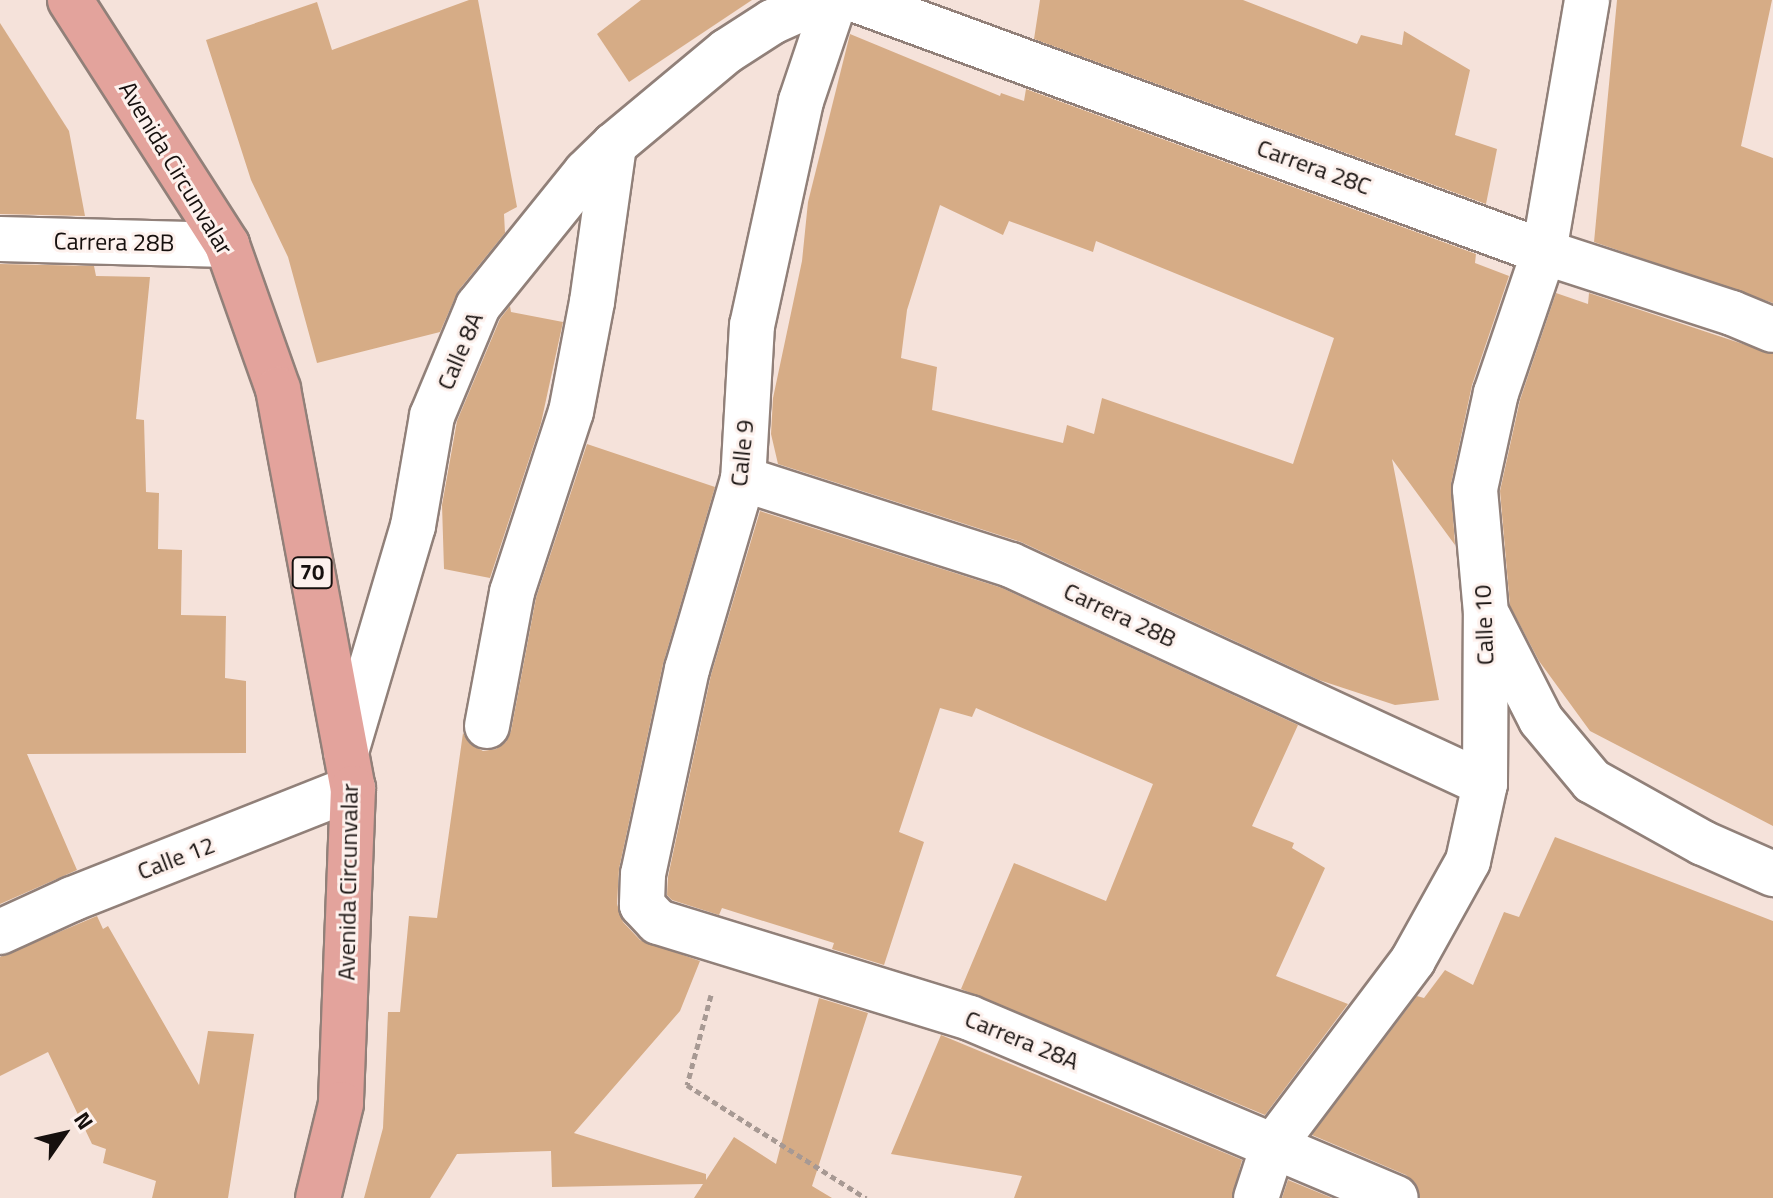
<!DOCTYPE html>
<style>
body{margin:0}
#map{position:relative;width:1773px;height:1198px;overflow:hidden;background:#f5e2da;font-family:"Titillium Web",sans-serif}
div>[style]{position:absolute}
.building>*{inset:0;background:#d6ac86}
.path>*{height:5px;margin-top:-2.5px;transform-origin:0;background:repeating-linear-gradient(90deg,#a79993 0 6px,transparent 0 10px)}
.roads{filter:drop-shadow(2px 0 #918079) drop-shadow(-2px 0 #918079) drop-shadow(0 2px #918079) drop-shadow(0 -2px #918079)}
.minor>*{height:44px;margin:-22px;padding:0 22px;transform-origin:22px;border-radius:22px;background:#fff}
.primary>*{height:44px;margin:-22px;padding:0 22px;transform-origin:22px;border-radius:22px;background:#e3a39c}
span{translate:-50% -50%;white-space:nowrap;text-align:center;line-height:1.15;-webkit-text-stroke:6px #fdf1ed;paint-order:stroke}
.shield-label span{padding:2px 6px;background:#fdf1ed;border:2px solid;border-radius:6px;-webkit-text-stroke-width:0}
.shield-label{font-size:22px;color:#16100e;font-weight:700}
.street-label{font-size:24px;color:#16100e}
.north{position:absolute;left:24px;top:1094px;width:80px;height:80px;-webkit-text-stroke:6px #fdf1ed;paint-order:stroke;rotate:56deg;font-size:22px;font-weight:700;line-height:32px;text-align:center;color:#16100e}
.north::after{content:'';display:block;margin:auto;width:28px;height:36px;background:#16100e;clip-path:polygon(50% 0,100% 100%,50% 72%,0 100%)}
</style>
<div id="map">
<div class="building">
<i style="clip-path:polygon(469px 0,478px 0,517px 207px,504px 214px,505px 233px,458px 291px,440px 332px,317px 363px,288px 257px,251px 180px,206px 40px,317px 2px,332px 50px)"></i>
<i style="clip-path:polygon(641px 0,752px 0,629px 82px,597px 34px)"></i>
<i style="clip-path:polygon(1040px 0,1243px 0,1357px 44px,1361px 35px,1402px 45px,1404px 31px,1470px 70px,1455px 135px,1497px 149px,1486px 204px,1034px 39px)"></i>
<i style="clip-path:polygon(1617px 0,1772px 0,1741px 146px,1773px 158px,1773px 303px,1594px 242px)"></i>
<i style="clip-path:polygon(0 23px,69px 131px,85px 216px,0 214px)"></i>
<i style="clip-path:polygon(evenodd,850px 34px,1000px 96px,1001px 93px,1024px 101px,1026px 89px,1476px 254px,1475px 263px,1509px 276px,1472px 385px,1451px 484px,1455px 545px,1392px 459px,1439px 700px,1395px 705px,1319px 680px,1021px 542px,778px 464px,771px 434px,773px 398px,802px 261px,808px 202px,850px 34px,940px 205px,1003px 235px,1009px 221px,1093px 252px,1096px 241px,1334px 338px,1293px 464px,1102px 398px,1094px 434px,1067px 425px,1063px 443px,932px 410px,937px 367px,901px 358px,907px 310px,940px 205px)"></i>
<i style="clip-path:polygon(0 264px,94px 266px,96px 276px,150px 277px,136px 419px,144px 420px,146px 492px,159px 493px,158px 549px,182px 550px,181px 615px,226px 616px,225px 678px,246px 681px,246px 753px,27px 754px,77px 870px,0 904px)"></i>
<i style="clip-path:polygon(1556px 293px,1588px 304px,1589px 293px,1773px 354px,1773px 826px,1590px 731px,1539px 661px,1510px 606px,1500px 491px,1520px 400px)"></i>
<i style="clip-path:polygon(510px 306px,511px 312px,563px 322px,541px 423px,490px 578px,444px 569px,442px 505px,457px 421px,500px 319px)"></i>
<i style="clip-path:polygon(587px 444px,715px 487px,663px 664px,619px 869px,617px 904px,623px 922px,640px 940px,700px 961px,680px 1011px,574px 1133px,706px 1174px,706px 1180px,734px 1137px,776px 1164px,819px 998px,868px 1013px,812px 1186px,832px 1198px,694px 1198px,703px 1184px,552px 1187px,551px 1151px,457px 1154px,430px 1198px,364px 1198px,383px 1128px,388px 1012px,400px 1012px,409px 916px,437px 918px,463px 733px,470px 744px,483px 751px,496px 749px,506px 742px,511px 731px,536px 598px)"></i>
<i style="clip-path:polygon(760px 511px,1002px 588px,1298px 725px,1252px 826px,1294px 843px,1292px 848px,1325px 868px,1276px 976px,1348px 1004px,1265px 1115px,961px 989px,1014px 863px,1106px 901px,1153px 784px,976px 708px,972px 717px,940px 708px,899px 832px,924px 842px,884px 965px,832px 949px,834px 943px,722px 908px,719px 915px,672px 900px,667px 895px,668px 877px,711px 675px)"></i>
<i style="clip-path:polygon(1555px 837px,1773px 921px,1773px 1198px,1420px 1198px,1416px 1184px,1406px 1175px,1312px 1135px,1417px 996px,1424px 998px,1445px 970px,1473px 985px,1504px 912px,1519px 917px)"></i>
<i style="clip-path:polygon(97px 916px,103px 929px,108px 926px,199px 1085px,208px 1031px,254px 1034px,228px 1198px,152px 1198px,156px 1181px,103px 1163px,106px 1149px,92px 1144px,48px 1052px,0 1076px,0 957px)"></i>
<i style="clip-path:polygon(941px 1035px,1242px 1160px,1232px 1198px,1014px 1198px,1022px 1176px,891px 1154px)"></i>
<i style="clip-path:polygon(1288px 1180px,1332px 1198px,1282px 1198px)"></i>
</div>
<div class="path">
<i style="left:711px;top:995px;width:93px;rotate:104.9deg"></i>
<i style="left:687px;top:1085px;width:212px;rotate:32.3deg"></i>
</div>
<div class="roads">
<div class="minor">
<i style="left:835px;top:0;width:107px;rotate:108.6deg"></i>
<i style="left:801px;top:101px;width:229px;rotate:102.3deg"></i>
<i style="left:752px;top:325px;width:154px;rotate:93.3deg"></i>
<i style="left:743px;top:479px;width:198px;rotate:106.4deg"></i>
<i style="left:687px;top:669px;width:210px;rotate:102.1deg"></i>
<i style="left:643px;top:874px;width:31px;rotate:92deg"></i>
<i style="left:642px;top:905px;width:23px;rotate:47deg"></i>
<i style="left:658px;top:922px;width:326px;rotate:17.1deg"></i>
<i style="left:970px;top:1018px;width:462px;rotate:22.9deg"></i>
<i style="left:856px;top:0;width:733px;rotate:20.12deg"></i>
<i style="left:1544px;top:252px;width:198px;rotate:18deg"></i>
<i style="left:1732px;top:313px;width:44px;rotate:22.5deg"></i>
<i style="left:0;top:239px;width:227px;rotate:1.5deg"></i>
<i style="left:743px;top:479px;width:281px;rotate:17.8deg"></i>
<i style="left:1011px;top:565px;width:522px;rotate:24.8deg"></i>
<i style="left:1489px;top:618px;width:114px;rotate:63deg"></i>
<i style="left:1541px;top:720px;width:80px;rotate:50.1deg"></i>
<i style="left:1592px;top:781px;width:127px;rotate:29.2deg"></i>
<i style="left:1703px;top:843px;width:77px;rotate:23.9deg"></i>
<i style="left:487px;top:726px;width:136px;rotate:-79.4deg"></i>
<i style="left:512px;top:592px;width:189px;rotate:-71.9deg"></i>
<i style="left:571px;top:412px;width:112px;rotate:-79.2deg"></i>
<i style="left:592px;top:302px;width:159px;rotate:-82deg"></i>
<i style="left:346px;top:752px;width:236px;rotate:-73.5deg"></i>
<i style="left:413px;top:526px;width:112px;rotate:-80.2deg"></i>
<i style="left:432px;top:416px;width:119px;rotate:-67.3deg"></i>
<i style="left:478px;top:306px;width:172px;rotate:-51.1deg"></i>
<i style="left:586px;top:172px;width:39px;rotate:-44deg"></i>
<i style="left:614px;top:145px;width:147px;rotate:-39.8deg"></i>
<i style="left:727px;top:51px;width:54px;rotate:-32.8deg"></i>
<i style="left:772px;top:22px;width:54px;rotate:-24.2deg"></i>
<i style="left:0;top:932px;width:79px;rotate:-24.6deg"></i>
<i style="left:72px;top:899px;width:302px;rotate:-21.6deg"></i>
<i style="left:1256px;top:1198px;width:55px;rotate:-71.9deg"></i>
<i style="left:1273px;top:1146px;width:233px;rotate:-53deg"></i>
<i style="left:1413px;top:960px;width:113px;rotate:-60.9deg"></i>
<i style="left:1468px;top:861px;width:79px;rotate:-77.6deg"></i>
<i style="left:1485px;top:784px;width:171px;rotate:-89.7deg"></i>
<i style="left:1486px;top:613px;width:124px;rotate:-95.1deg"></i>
<i style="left:1475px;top:489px;width:98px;rotate:-77.7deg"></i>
<i style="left:1496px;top:393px;width:149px;rotate:-71.2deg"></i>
<i style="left:1544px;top:252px;width:256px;rotate:-80.3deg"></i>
</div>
<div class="primary">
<i style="left:70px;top:0;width:291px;rotate:57.3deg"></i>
<i style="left:227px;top:245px;width:153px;rotate:70.5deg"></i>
<i style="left:278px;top:389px;width:406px;rotate:79.4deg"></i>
<i style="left:353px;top:788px;width:316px;rotate:92.2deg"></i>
<i style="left:341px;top:1104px;width:97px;rotate:103.7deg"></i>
</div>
</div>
<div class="shield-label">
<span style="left:312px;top:573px">70</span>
</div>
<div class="street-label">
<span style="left:1314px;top:167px;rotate:20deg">Carrera 28C</span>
<span style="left:176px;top:168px;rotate:59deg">Avenida Circunvalar</span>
<span style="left:114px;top:242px;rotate:1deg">Carrera 28B</span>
<span style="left:460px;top:351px;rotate:-67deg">Calle 8A</span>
<span style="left:742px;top:453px;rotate:-84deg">Calle 9</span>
<span style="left:1120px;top:615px;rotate:25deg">Carrera 28B</span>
<span style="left:1484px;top:625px;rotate:-92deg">Calle 10</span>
<span style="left:176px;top:858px;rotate:-21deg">Calle 12</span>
<span style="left:348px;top:882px;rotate:-89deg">Avenida Circunvalar</span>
<span style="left:1022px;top:1040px;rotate:22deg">Carrera 28A</span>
</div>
<div class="north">N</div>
</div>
